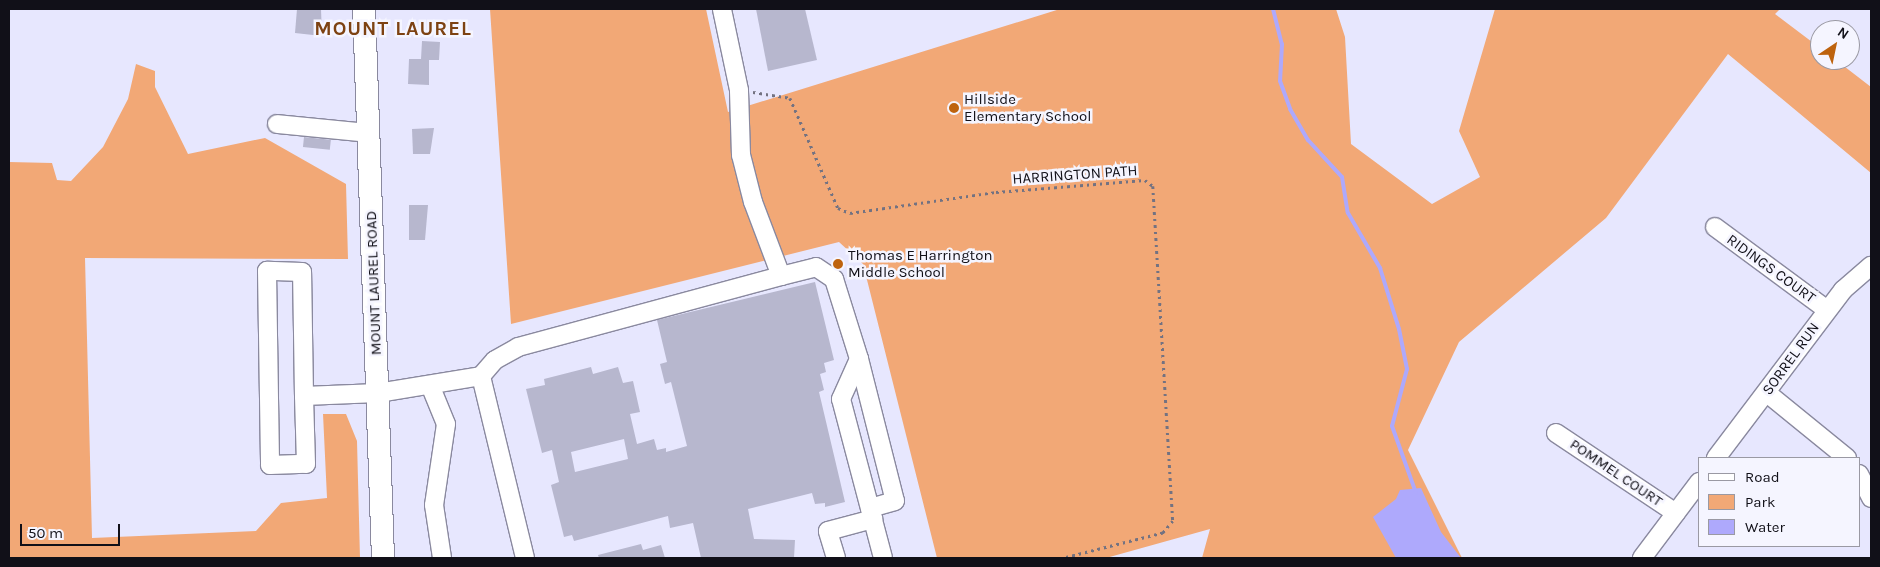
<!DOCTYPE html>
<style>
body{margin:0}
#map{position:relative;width:1880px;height:567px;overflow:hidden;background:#e7e7fe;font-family:Karla,sans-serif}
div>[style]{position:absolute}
.green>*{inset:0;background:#f2a876}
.water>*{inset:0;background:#aea9fc}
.stream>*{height:4px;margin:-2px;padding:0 2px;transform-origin:2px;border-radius:2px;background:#aea9fc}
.building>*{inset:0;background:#b7b7ce;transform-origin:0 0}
.path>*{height:2.5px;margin-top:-1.25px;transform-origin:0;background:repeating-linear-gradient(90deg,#737281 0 2.5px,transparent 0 6.5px)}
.roads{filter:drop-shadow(1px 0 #8a899f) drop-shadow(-1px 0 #8a899f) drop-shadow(0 1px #8a899f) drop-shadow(0 -1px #8a899f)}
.minor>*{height:18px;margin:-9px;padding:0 9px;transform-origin:9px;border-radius:9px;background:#fff}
.major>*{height:22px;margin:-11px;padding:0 11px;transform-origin:11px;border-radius:11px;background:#fff}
.dots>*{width:14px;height:14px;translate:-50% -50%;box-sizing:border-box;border:2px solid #f5f5ff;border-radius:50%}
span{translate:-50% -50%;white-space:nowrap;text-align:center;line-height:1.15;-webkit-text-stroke:5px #f5f5ff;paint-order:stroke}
.poi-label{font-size:15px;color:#111018}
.left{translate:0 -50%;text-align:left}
.street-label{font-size:15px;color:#111018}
.district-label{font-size:20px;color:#7d4212;font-weight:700;letter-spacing:1px}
.frame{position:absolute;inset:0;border:10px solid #111018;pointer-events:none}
.legend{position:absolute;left:1698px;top:457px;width:162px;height:90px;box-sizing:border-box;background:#f5f5ff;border:1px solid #9a99a3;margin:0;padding:6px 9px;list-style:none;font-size:15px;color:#111018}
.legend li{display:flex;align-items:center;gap:10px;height:25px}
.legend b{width:25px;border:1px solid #9a99a3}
.north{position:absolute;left:1810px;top:20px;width:50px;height:50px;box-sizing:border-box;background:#f5f5ff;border:1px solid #9a99a3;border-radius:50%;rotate:34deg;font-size:14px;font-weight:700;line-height:20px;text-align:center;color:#111018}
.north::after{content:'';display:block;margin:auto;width:18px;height:22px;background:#be630e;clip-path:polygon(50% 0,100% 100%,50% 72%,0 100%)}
.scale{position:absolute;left:20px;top:524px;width:100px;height:22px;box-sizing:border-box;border:2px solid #111018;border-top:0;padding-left:6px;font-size:15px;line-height:18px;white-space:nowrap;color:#111018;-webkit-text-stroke:4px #f5f5ff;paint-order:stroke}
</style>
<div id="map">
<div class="green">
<i style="clip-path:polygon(490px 9px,706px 9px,728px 112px,1060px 9px,1336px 9px,1345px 37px,1351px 144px,1432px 204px,1480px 177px,1459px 131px,1495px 9px,1780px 9px,1775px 14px,1820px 48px,1820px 60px,1836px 60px,1871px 87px,1871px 173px,1728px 54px,1606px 218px,1459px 342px,1408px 450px,1462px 558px,1202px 558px,1210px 529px,1106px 558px,937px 558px,863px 264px,839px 242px,511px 324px)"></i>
<i style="clip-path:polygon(136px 64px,155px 71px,155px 87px,188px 154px,265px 138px,346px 184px,348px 259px,85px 258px,92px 538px,256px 531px,281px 503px,327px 498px,323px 414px,346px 414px,357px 441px,360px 558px,9px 558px,9px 162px,52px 163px,57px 180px,71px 181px,103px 147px,128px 99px)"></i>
</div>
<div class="water">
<i style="clip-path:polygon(1421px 488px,1441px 532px,1461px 558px,1396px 558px,1373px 517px,1396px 499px,1400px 490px)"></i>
</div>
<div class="stream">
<i style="left:1273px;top:9px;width:36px;rotate:76deg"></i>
<i style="left:1282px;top:44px;width:37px;rotate:93deg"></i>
<i style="left:1280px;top:81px;width:30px;rotate:70deg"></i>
<i style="left:1290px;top:109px;width:36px;rotate:60deg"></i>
<i style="left:1308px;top:140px;width:50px;rotate:47.4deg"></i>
<i style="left:1342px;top:177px;width:36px;rotate:81deg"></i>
<i style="left:1348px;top:213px;width:64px;rotate:59.8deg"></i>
<i style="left:1380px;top:268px;width:64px;rotate:72.7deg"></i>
<i style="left:1399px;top:329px;width:41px;rotate:78.7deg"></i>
<i style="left:1407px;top:369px;width:59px;rotate:104.7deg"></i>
<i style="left:1392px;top:426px;width:71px;rotate:70.3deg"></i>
</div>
<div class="building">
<i style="clip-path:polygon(297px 9px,321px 9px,322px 36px,295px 33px)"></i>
<i style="clip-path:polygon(756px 9px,805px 9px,817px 60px,768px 71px)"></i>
<i style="clip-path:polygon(422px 41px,440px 42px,439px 60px,429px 60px,429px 85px,408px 84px,409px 59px,421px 59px)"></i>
<i style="clip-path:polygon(434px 128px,430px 154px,413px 154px,412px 129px)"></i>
<i style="left:304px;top:137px;width:27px;height:10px;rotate:6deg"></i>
<i style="clip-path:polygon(409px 205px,428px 205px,425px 240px,409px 240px)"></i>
<i style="clip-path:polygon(evenodd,815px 282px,834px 360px,824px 363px,826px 372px,820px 374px,824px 390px,819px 392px,845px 502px,825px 507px,825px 503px,815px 504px,812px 493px,748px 509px,754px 539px,795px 540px,794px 558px,701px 558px,693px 523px,670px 528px,668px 516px,574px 541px,572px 535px,564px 537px,551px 485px,559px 482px,552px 450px,542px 453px,526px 389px,545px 385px,544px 379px,591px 367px,593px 374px,618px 367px,623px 383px,633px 381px,640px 412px,630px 414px,637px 444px,654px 439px,657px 450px,666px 448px,666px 452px,687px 446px,671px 382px,665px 384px,660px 364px,667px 362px,657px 320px,815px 282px,624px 439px,628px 459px,575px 472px,571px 452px,624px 439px)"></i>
<i style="clip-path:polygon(641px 544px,643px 550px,661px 545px,665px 558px,599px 558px,598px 555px)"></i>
</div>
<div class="path">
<i style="left:753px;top:92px;width:37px;rotate:9deg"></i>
<i style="left:790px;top:98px;width:120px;rotate:66.4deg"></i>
<i style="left:838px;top:208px;width:13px;rotate:23deg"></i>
<i style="left:850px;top:213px;width:148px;rotate:-8.2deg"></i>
<i style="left:996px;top:192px;width:149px;rotate:-4.6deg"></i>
<i style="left:1145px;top:180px;width:10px;rotate:37deg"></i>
<i style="left:1153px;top:186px;width:336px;rotate:86.6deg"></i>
<i style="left:1173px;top:521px;width:16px;rotate:130deg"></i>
<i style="left:1163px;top:533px;width:102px;rotate:165.8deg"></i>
</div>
<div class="roads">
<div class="minor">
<i style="left:277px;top:124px;width:92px;rotate:5.6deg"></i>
<i style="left:1715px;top:227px;width:139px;rotate:36.5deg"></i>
<i style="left:781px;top:276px;width:36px;rotate:-14deg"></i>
<i style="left:816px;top:267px;width:22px;rotate:34deg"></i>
<i style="left:834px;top:279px;width:84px;rotate:72.6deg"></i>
<i style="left:859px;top:359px;width:44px;rotate:114.2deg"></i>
<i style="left:841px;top:399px;width:164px;rotate:75.2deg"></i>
<i style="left:859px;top:359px;width:146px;rotate:75.8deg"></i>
<i style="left:895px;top:501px;width:26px;rotate:164deg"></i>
<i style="left:430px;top:385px;width:42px;rotate:67.7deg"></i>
<i style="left:446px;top:424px;width:82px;rotate:98.4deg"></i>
<i style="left:434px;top:505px;width:54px;rotate:81.4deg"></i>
<i style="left:1767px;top:393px;width:103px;rotate:39.1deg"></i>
<i style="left:304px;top:396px;width:124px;rotate:-90.9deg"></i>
<i style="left:302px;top:272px;width:35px;rotate:-178deg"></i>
<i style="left:267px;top:271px;width:194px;rotate:89.1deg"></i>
<i style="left:270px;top:465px;width:36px;rotate:-2deg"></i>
<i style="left:306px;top:464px;width:68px;rotate:-91.7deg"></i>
<i style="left:304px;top:396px;width:74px;rotate:-2.3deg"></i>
<i style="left:378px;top:393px;width:104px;rotate:-9.4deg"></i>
<i style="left:1556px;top:433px;width:144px;rotate:33.7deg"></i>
<i style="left:1716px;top:458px;width:211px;rotate:-52.9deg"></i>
<i style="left:1843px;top:290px;width:37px;rotate:-41deg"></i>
<i style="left:1859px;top:474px;width:27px;rotate:63deg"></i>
<i style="left:525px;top:558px;width:187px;rotate:-103.6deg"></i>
<i style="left:481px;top:376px;width:21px;rotate:-49deg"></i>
<i style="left:495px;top:360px;width:26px;rotate:-29deg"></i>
<i style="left:518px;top:347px;width:272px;rotate:-15.1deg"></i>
<i style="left:781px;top:276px;width:79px;rotate:-110.7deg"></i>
<i style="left:753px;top:202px;width:49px;rotate:-104.3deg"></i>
<i style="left:741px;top:155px;width:65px;rotate:-91.8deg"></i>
<i style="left:739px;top:90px;width:83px;rotate:-101.9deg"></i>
<i style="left:836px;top:558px;width:28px;rotate:-107deg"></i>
<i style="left:828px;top:531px;width:47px;rotate:-14.9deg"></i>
<i style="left:1642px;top:558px;width:95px;rotate:-53.1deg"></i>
</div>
<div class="major">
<i style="left:364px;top:9px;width:549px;rotate:88.02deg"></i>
</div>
</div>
<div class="dots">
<i style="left:954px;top:108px;background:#be630e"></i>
<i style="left:838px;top:264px;background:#be630e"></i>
</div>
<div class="poi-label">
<span class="left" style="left:964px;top:108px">Hillside<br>Elementary School</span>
<span class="left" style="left:848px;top:264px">Thomas E Harrington<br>Middle School</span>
</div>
<div class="street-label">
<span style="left:1075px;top:175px;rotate:-4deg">HARRINGTON PATH</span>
<span style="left:1771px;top:269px;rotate:36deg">RIDINGS COURT</span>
<span style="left:374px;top:283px;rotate:-92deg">MOUNT LAUREL ROAD</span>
<span style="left:1791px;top:359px;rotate:-54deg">SORREL RUN</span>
<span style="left:1616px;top:473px;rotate:34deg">POMMEL COURT</span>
</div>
<div class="district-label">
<span style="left:393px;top:28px">MOUNT LAUREL</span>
</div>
<div class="frame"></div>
<ul class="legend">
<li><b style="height:6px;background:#fff"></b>Road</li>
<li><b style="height:14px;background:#f2a876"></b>Park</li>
<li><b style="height:14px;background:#aea9fc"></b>Water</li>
</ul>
<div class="north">N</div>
<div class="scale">50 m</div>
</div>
